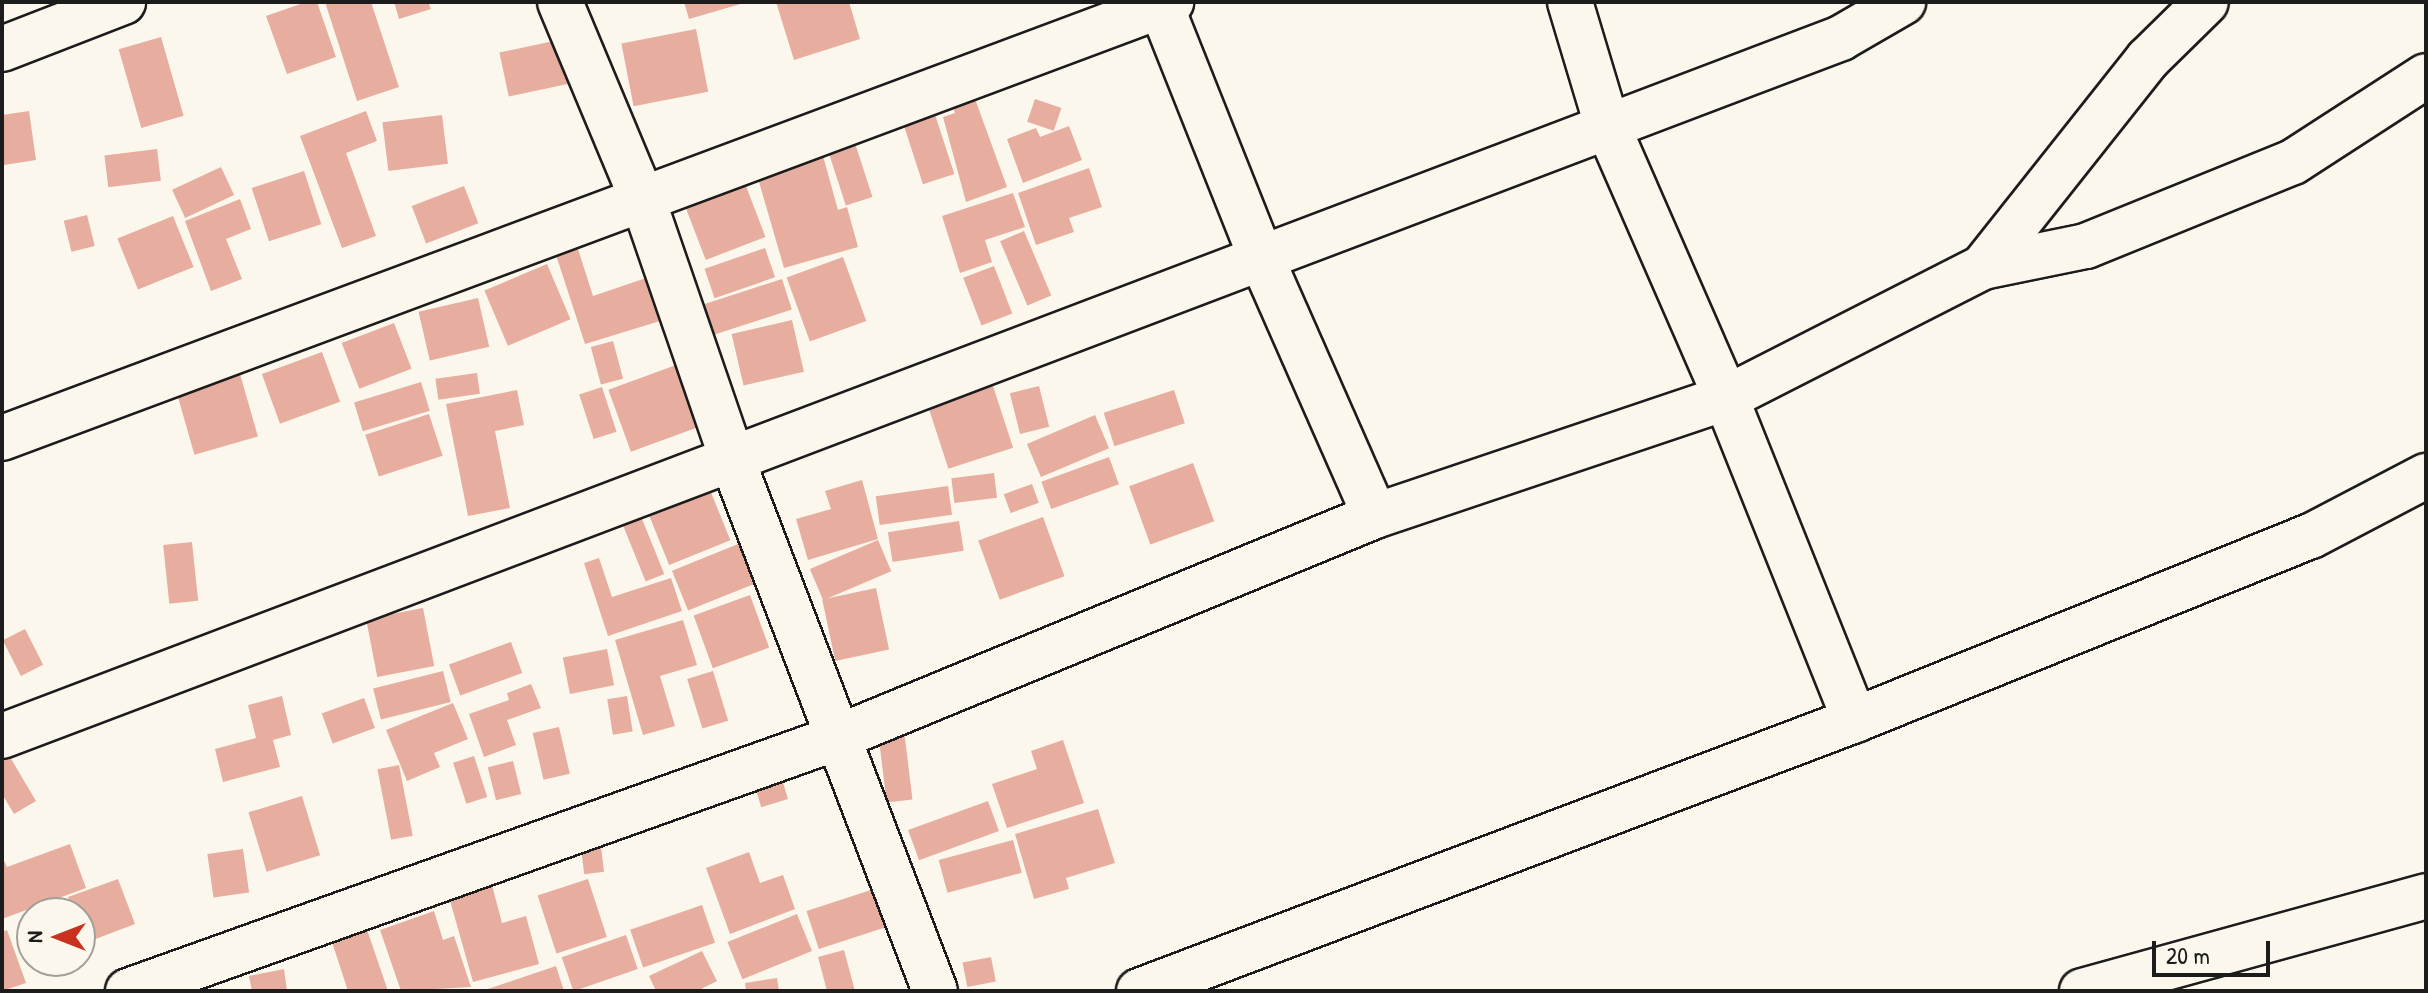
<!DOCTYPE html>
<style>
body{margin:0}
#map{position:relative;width:2428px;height:993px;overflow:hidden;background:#fbf7ec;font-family:"Patrick Hand",sans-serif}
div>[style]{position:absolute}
.building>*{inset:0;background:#e7aea0;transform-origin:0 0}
.roads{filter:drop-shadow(2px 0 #1c1c1c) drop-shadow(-2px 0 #1c1c1c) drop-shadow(0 2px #1c1c1c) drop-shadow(0 -2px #1c1c1c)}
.minor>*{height:44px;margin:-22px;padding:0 22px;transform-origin:22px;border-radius:22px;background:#fbf7ec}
span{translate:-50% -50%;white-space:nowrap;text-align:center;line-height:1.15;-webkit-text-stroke:7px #fbf7ec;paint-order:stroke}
.frame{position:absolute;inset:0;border:4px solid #1c1c1c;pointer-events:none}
.north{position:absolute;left:16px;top:897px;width:80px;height:80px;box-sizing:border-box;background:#fbf7ec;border:2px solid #a29f99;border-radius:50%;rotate:270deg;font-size:22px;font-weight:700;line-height:32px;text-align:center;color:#1c1c1c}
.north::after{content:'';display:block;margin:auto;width:28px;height:36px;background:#c8321e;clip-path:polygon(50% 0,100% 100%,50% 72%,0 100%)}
.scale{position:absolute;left:2152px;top:941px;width:118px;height:36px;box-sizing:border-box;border:4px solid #1c1c1c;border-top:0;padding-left:10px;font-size:24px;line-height:28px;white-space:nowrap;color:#1c1c1c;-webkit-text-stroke:6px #fbf7ec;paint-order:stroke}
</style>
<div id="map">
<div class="building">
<i style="clip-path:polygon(306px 2px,317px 2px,336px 57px,287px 74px,266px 16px)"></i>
<i style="clip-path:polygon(325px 2px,371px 2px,399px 87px,357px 101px)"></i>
<i style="clip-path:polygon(394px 2px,428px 2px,431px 9px,399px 19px)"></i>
<i style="clip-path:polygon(684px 2px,743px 2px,744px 3px,689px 19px)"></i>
<i style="clip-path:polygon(776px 2px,849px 2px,860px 39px,794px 60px)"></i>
<i style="left:696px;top:29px;width:64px;height:76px;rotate:79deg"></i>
<i style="left:161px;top:37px;width:82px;height:44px;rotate:74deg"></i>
<i style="left:563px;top:39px;width:45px;height:65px;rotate:78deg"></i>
<i style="clip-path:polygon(970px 85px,1007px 187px,966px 202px,943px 117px,955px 113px,948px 93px)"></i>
<i style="left:929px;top:96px;width:82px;height:33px;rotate:72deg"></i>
<i style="left:1035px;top:99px;width:28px;height:24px;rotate:19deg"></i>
<i style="clip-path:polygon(29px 111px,36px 160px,4px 165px,2px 115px)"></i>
<i style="clip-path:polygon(366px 111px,377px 141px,346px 153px,376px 236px,342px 248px,300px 136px)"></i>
<i style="left:442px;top:115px;width:49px;height:60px;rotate:83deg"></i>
<i style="clip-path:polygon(1069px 126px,1082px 160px,1023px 183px,1007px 139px,1036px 128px,1040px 137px)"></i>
<i style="left:853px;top:137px;width:63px;height:28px;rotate:72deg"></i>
<i style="left:157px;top:149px;width:32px;height:53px;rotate:83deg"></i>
<i style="clip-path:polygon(823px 156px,838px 210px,847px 207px,858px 247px,784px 268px,757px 175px)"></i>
<i style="left:221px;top:167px;width:31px;height:54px;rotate:65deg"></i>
<i style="clip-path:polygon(1089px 168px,1102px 207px,1069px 218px,1074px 232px,1036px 245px,1018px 193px)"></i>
<i style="left:304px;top:171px;width:56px;height:55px;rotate:72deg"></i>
<i style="left:744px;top:181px;width:60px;height:64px;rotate:69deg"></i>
<i style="left:464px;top:186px;width:40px;height:56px;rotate:69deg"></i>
<i style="clip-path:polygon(1013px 193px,1025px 227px,985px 240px,992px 262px,960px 273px,942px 216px)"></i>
<i style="clip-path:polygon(240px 199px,251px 229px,226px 239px,242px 279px,211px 291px,185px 221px)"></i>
<i style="left:87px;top:215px;width:32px;height:24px;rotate:76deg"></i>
<i style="left:173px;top:216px;width:55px;height:60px;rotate:68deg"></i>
<i style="left:1024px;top:231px;width:70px;height:26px;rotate:67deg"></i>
<i style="left:765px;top:248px;width:31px;height:64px;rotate:71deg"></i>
<i style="clip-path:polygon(578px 249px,593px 296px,646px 278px,660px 321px,585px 344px,556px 255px)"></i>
<i style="left:843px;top:257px;width:68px;height:60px;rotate:70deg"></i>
<i style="left:547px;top:264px;width:60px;height:68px;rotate:67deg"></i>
<i style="left:994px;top:266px;width:51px;height:33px;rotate:69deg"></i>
<i style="left:782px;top:279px;width:32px;height:82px;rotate:72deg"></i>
<i style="left:478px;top:298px;width:50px;height:61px;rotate:77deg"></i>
<i style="left:792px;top:320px;width:53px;height:62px;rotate:77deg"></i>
<i style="left:394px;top:323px;width:49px;height:56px;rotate:69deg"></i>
<i style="left:613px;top:341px;width:39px;height:23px;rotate:75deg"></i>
<i style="left:322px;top:352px;width:53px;height:64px;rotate:70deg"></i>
<i style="left:676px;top:365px;width:66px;height:72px;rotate:70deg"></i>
<i style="left:477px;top:373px;width:21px;height:42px;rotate:82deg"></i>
<i style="left:240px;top:374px;width:65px;height:66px;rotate:74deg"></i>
<i style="left:421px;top:382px;width:30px;height:70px;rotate:73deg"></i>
<i style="left:993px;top:386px;width:65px;height:68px;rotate:72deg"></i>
<i style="left:1039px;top:386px;width:42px;height:30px;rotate:76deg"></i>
<i style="left:602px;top:387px;width:47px;height:24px;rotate:72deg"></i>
<i style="clip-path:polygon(517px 390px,524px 425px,495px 431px,510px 508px,468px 516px,446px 404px)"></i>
<i style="left:1174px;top:390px;width:35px;height:74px;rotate:72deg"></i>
<i style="left:429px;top:414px;width:44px;height:67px;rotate:72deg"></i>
<i style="left:1095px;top:415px;width:36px;height:74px;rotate:67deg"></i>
<i style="left:1109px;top:457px;width:29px;height:72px;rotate:70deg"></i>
<i style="left:1193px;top:463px;width:62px;height:68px;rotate:70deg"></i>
<i style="left:994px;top:473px;width:25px;height:43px;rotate:83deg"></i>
<i style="left:706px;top:480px;width:65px;height:66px;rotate:68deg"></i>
<i style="clip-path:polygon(862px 480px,878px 539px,808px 560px,796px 519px,831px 509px,825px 491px)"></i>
<i style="left:1032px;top:484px;width:20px;height:30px;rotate:70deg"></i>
<i style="left:948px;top:486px;width:29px;height:73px;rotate:82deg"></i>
<i style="left:638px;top:509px;width:70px;height:20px;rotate:68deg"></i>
<i style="left:1043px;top:517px;width:63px;height:69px;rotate:70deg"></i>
<i style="left:959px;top:521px;width:30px;height:72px;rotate:81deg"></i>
<i style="left:748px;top:540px;width:43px;height:82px;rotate:68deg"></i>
<i style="left:878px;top:540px;width:34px;height:74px;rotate:67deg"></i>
<i style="left:192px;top:542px;width:59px;height:29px;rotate:84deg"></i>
<i style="clip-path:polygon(599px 558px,612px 597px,671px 578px,682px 611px,608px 636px,584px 563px)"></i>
<i style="left:876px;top:588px;width:63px;height:55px;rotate:78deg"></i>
<i style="left:750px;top:595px;width:56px;height:60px;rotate:70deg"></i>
<i style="left:423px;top:608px;width:59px;height:58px;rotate:79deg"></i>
<i style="clip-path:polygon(683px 620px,697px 665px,660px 676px,675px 726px,643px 735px,615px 640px)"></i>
<i style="left:25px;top:629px;width:40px;height:25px;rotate:63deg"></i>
<i style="left:511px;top:642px;width:33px;height:66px;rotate:70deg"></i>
<i style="left:607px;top:649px;width:37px;height:45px;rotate:79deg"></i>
<i style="left:443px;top:671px;width:32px;height:72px;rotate:76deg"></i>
<i style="left:713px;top:671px;width:52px;height:27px;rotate:73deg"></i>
<i style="clip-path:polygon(531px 684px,541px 708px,507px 720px,516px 745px,484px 757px,469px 714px,509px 700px,507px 693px)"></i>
<i style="clip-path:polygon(282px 696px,291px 735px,273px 740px,280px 767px,223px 782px,215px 749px,256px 738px,248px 705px)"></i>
<i style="left:627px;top:696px;width:36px;height:20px;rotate:81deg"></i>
<i style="left:364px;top:698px;width:32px;height:45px;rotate:70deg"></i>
<i style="clip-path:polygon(453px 703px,468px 739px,434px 753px,440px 767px,407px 781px,386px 730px)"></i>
<i style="left:903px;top:722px;width:78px;height:26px;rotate:83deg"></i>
<i style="left:559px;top:727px;width:48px;height:27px;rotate:77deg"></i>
<i style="clip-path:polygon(1063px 740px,1084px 803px,1007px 828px,992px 784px,1037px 769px,1031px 751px)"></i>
<i style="left:474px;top:756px;width:43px;height:22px;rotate:72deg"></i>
<i style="clip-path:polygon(10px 757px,36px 801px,14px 814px,2px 794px,2px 761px)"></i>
<i style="left:513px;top:761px;width:34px;height:26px;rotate:76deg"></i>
<i style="left:399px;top:765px;width:72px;height:22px;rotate:79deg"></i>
<i style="left:781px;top:776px;width:24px;height:28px;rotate:73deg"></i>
<i style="left:302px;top:796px;width:62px;height:56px;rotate:73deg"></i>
<i style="left:988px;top:801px;width:32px;height:85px;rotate:70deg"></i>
<i style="clip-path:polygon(1098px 809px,1115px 863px,1066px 878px,1069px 889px,1034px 899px,1015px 834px)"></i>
<i style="left:1013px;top:840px;width:34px;height:77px;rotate:75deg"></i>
<i style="clip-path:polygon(70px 844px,86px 888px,2px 919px,2px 856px,7px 867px)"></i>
<i style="left:601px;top:847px;width:25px;height:20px;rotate:83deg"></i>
<i style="left:243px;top:849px;width:44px;height:36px;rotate:82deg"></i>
<i style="clip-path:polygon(749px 852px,760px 883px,783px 875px,795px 909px,730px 934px,706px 868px)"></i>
<i style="clip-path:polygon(118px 879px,135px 924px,85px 943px,80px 913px,74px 913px,68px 897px)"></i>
<i style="left:588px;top:879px;width:61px;height:53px;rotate:72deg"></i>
<i style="clip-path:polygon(492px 885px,502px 923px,526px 916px,539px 964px,473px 982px,449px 897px)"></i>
<i style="left:874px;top:889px;width:40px;height:71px;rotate:72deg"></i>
<i style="left:702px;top:905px;width:40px;height:76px;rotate:71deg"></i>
<i style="clip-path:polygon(434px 911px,443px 940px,454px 936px,471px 987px,401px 991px,380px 930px)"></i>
<i style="left:797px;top:914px;width:40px;height:75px;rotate:68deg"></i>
<i style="clip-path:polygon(364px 921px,388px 991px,348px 991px,329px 933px)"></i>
<i style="clip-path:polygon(7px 930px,26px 983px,2px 991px,2px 932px)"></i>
<i style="left:626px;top:935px;width:36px;height:68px;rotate:71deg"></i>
<i style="clip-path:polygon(844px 950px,855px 991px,827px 991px,818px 957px)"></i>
<i style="clip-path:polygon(702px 951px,717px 981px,697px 991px,656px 991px,649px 976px)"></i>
<i style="left:991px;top:957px;width:25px;height:29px;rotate:79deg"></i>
<i style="clip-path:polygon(556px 966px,564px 991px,485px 991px,485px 990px)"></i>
<i style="clip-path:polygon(284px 969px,287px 991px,252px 991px,249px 976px)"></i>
<i style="clip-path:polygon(777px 978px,779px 991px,746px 991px,745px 983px)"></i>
</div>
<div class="roads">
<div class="minor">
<i style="left:560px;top:2px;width:215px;rotate:67.3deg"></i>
<i style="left:643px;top:200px;width:277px;rotate:71deg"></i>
<i style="left:733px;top:462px;width:566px;rotate:69.1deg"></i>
<i style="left:1570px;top:2px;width:128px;rotate:73.3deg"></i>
<i style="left:1607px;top:125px;width:298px;rotate:66.4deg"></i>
<i style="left:1726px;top:398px;width:347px;rotate:68.2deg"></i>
<i style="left:1161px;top:6px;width:268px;rotate:68.3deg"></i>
<i style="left:1260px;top:255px;width:285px;rotate:66.2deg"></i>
<i style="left:2px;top:49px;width:130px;rotate:-21.2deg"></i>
<i style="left:1983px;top:267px;width:265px;rotate:-51.6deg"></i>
<i style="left:2148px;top:59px;width:81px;rotate:-44.5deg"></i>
<i style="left:2px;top:438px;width:1248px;rotate:-20.45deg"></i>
<i style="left:2px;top:736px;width:1967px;rotate:-20.78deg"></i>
<i style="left:1841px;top:38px;width:72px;rotate:-30.1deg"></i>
<i style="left:128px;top:991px;width:752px;rotate:-19.66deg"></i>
<i style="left:836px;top:738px;width:583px;rotate:-22.39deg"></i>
<i style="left:1375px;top:516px;width:370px;rotate:-18.6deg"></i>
<i style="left:1726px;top:398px;width:288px;rotate:-27deg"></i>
<i style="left:1983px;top:267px;width:105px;rotate:-11.5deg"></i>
<i style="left:2086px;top:246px;width:223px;rotate:-22.1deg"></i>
<i style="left:2293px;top:162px;width:158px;rotate:-32.9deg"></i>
<i style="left:1139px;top:991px;width:766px;rotate:-20.73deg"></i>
<i style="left:1855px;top:720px;width:492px;rotate:-22deg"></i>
<i style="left:2311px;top:536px;width:130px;rotate:-27.6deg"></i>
<i style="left:2082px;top:991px;width:357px;rotate:-15.4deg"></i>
</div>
</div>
<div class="frame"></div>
<div class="north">N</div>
<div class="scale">20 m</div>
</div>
